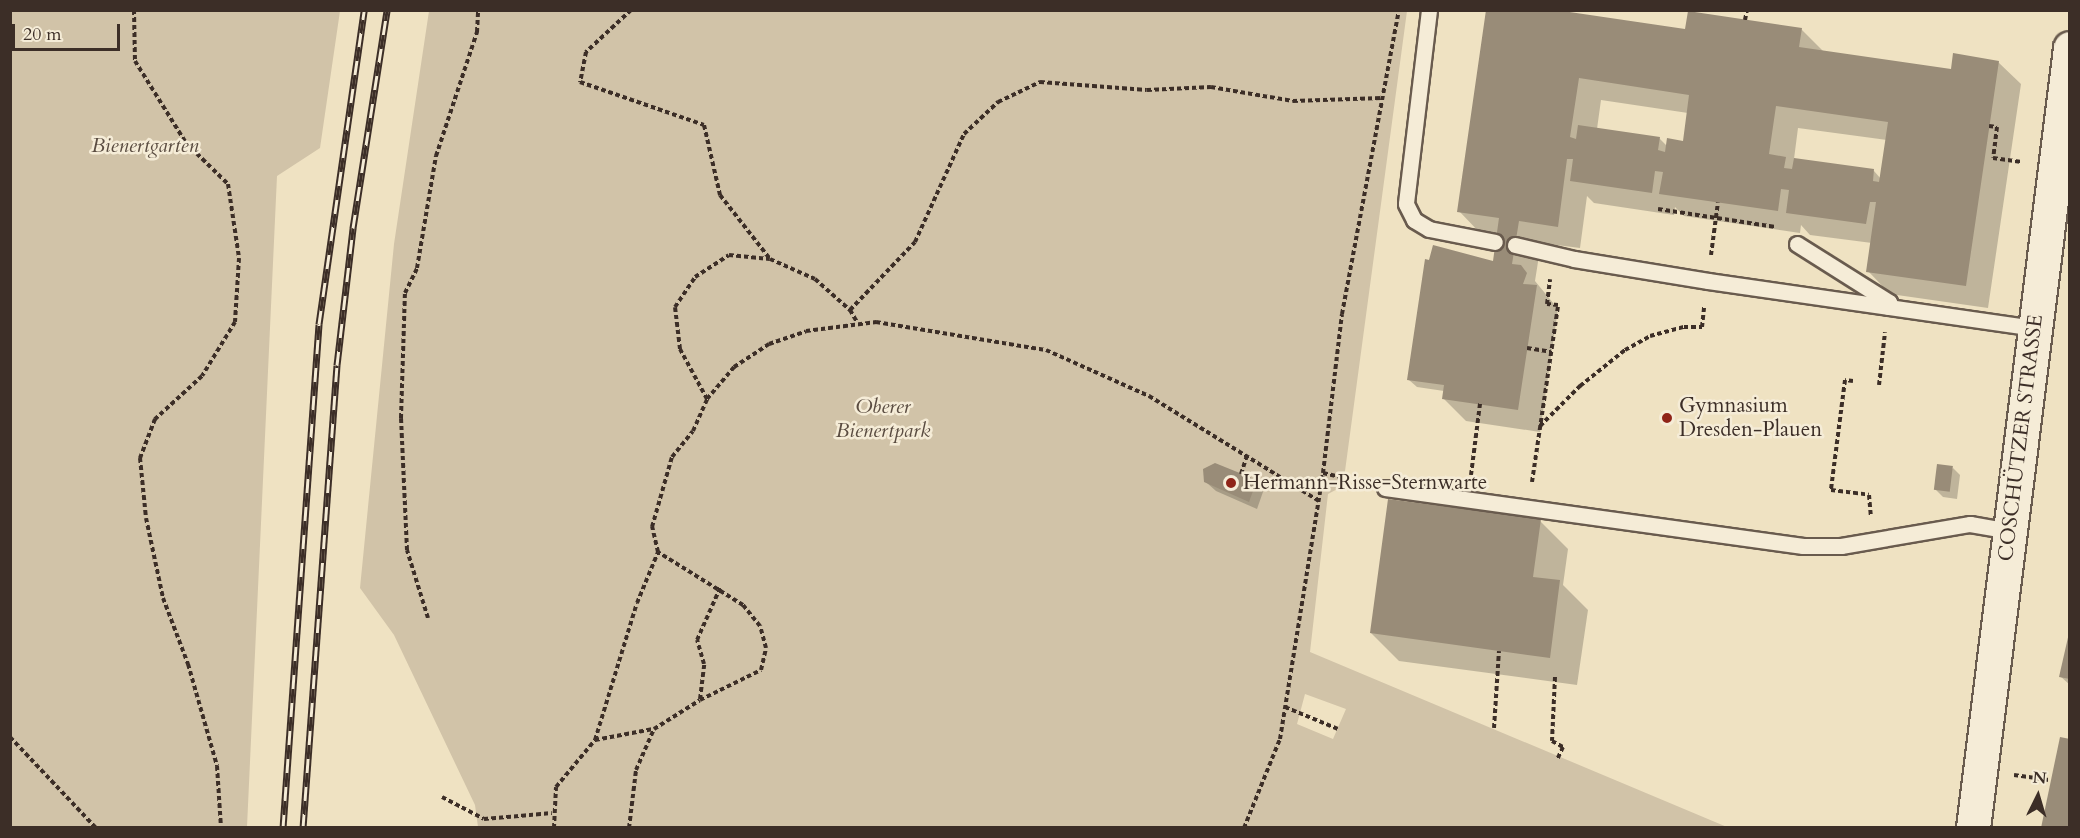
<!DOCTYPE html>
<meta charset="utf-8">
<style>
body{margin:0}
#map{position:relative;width:2080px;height:838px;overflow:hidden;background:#efe2c2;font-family:Cardo,serif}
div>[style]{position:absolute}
.green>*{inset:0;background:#d1c3a8}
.shadow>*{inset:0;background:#0003}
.building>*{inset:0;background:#998c78;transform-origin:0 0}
.path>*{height:4px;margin-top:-2px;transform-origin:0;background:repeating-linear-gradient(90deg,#3c2e27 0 4.5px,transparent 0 7.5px)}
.roads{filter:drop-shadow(2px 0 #695b4e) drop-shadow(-2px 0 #695b4e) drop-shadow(0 2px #695b4e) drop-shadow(0 -2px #695b4e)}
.lane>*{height:15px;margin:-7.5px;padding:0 7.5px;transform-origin:7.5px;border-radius:7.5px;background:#f5ecd7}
.secondary>*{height:33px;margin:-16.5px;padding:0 16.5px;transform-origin:16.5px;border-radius:16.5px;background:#f5ecd7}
.rail>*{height:7px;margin-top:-3.5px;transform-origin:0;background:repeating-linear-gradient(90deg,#f5ecd7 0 14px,#3c2e27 0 28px);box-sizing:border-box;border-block:2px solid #3c2e27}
.dots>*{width:16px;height:16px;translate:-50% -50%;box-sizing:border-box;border:3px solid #f5ecd7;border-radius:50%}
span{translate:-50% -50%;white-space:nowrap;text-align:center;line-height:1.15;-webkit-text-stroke:5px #f5ecd7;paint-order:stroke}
.park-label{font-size:21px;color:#5a4c41;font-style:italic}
.poi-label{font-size:21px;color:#3c2e27}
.left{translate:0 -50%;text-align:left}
.street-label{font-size:21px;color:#3c2e27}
.frame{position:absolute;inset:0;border:12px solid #3c2e27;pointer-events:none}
.north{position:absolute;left:2008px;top:766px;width:60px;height:60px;-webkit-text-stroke:4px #f5ecd7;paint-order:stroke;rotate:5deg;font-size:16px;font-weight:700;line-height:24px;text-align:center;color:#3c2e27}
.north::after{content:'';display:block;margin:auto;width:21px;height:27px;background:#3c2e27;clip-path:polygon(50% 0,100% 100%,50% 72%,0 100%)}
.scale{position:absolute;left:12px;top:24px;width:108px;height:27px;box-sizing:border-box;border:3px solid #3c2e27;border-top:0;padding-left:8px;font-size:18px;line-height:21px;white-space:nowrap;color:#3c2e27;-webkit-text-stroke:4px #f5ecd7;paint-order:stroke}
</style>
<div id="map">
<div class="green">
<i style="clip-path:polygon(10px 11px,340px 11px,320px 148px,277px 176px,247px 827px,11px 827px)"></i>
<i style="clip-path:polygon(evenodd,429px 11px,1407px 11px,1343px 486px,1328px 494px,1310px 652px,1727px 827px,478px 827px,475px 805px,394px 635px,360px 588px,394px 244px,429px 11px,1305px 694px,1346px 709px,1333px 739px,1297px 724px,1305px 694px)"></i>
</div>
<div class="shadow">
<i style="clip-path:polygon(evenodd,1488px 10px,1686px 31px,1801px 29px,1824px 52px,1952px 71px,1998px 62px,2021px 84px,1988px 308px,1890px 294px,1868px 271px,1872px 243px,1810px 235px,1801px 225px,1800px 233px,1684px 216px,1675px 207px,1674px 215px,1594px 203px,1587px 196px,1580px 248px,1541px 243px,1535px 281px,1558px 309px,1540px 432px,1466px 421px,1443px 398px,1444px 391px,1417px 387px,1409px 380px,1494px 263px,1498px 236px,1481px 234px,1459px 211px,1488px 10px,1601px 100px,1688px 113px,1684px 142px,1668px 147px,1659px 138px,1597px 129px,1601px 100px,1488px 10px,1798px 128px,1887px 140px,1881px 179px,1874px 171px,1794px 159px,1798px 128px)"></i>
<i style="clip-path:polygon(1953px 468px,1960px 475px,1957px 499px,1943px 497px,1935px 489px)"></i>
<i style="clip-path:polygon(1256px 481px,1264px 489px,1257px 509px,1216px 491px,1207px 483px)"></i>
<i style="clip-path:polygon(1540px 521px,1568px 549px,1563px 585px,1588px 610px,1577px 685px,1399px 661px,1371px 633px)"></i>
<i style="clip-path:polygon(2070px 636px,2070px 685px,2060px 676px)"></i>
</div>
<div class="building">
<i style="clip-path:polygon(evenodd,1486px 10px,1556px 10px,1685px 29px,1688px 11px,1802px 28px,1799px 47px,1951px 69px,1953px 53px,1999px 61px,1966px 286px,1866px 272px,1876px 202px,1870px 202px,1866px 224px,1786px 213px,1789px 190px,1781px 189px,1778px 211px,1659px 194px,1663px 172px,1655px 171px,1652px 193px,1570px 181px,1573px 159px,1567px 159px,1558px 227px,1519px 221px,1512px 264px,1521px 265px,1527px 273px,1523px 284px,1537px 285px,1518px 410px,1442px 399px,1444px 385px,1407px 380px,1425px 259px,1429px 260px,1433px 245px,1493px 261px,1499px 218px,1457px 212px,1486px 10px,1579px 78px,1689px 95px,1683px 141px,1667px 138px,1665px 152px,1658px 150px,1660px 137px,1578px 125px,1576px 139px,1570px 137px,1579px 78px,1486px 10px,1776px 106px,1888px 122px,1879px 182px,1873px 181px,1874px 169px,1794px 158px,1792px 169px,1784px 168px,1786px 157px,1769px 154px,1776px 106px)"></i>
<i style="clip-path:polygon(1215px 463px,1257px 480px,1249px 502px,1204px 482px,1203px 469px)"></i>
<i style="left:1937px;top:464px;width:16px;height:26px;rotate:7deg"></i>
<i style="clip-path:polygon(1388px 499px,1541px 519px,1533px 577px,1560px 580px,1550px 658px,1370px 633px)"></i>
<i style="clip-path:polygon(2069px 633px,2070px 633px,2070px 679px,2059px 677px)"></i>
<i style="clip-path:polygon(2060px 737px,2070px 739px,2070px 828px,2041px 828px)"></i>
</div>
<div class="path">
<i style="left:134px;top:10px;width:51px;rotate:88.9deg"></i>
<i style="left:135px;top:61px;width:97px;rotate:58.1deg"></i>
<i style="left:186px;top:143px;width:59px;rotate:44.3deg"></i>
<i style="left:228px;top:184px;width:75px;rotate:81.5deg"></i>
<i style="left:239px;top:258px;width:64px;rotate:93.6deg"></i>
<i style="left:235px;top:322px;width:63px;rotate:121.4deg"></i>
<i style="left:202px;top:376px;width:64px;rotate:137.5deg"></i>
<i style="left:155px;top:419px;width:42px;rotate:111deg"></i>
<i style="left:140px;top:458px;width:60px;rotate:84.3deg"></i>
<i style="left:146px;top:518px;width:82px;rotate:78deg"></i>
<i style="left:163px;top:598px;width:71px;rotate:69.3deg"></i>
<i style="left:188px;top:664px;width:106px;rotate:74.1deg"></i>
<i style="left:217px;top:766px;width:62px;rotate:86.3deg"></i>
<i style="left:631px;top:10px;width:62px;rotate:137deg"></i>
<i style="left:586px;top:52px;width:31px;rotate:101deg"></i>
<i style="left:580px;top:82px;width:131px;rotate:19.1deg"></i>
<i style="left:704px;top:125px;width:72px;rotate:77.1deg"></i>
<i style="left:720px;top:195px;width:81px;rotate:52deg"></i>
<i style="left:1745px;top:20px;width:10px;rotate:-79deg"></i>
<i style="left:1989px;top:126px;width:8px;rotate:7deg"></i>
<i style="left:1997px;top:127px;width:31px;rotate:97deg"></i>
<i style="left:1993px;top:158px;width:29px;rotate:8deg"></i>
<i style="left:1658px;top:209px;width:119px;rotate:8.7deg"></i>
<i style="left:1711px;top:255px;width:53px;rotate:-82.5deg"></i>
<i style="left:850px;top:310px;width:94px;rotate:-46.3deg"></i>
<i style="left:915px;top:242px;width:119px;rotate:-65.6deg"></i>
<i style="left:964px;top:134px;width:47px;rotate:-43.3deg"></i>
<i style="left:998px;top:102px;width:47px;rotate:-25.5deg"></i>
<i style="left:1040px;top:82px;width:107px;rotate:4.3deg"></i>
<i style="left:1147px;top:90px;width:64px;rotate:-2.7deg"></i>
<i style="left:1211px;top:87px;width:83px;rotate:9.7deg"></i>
<i style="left:1293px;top:101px;width:89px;rotate:-1.9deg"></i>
<i style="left:1527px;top:348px;width:24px;rotate:9deg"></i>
<i style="left:1853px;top:381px;width:8px;rotate:-173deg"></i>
<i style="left:1845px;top:380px;width:111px;rotate:97.3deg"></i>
<i style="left:1831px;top:490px;width:38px;rotate:7deg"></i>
<i style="left:1869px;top:495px;width:22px;rotate:85deg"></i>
<i style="left:1879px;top:385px;width:53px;rotate:-83.5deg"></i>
<i style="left:707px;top:399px;width:57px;rotate:-118.4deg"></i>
<i style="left:680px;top:349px;width:42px;rotate:-96.8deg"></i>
<i style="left:675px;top:307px;width:36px;rotate:-56deg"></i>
<i style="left:695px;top:277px;width:40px;rotate:-32.9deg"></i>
<i style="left:729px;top:255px;width:41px;rotate:5.6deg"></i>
<i style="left:770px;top:259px;width:49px;rotate:24deg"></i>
<i style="left:815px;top:279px;width:47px;rotate:41.5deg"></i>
<i style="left:850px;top:310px;width:14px;rotate:60deg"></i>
<i style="left:1540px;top:426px;width:57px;rotate:-45deg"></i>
<i style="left:1580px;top:386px;width:58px;rotate:-38.7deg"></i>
<i style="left:1625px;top:350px;width:29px;rotate:-29deg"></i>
<i style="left:1650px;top:336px;width:35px;rotate:-15deg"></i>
<i style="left:1684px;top:327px;width:18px"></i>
<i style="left:1702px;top:327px;width:20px;rotate:-84deg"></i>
<i style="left:1323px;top:473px;width:39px;rotate:13deg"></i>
<i style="left:1241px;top:474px;width:20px;rotate:-72deg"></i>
<i style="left:1471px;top:475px;width:72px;rotate:-82.8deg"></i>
<i style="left:1532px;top:482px;width:179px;rotate:-81.6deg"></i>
<i style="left:1558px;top:305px;width:11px;rotate:-175deg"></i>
<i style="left:1547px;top:304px;width:25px;rotate:-83deg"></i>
<i style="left:428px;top:618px;width:71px;rotate:-107.2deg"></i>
<i style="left:407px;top:550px;width:132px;rotate:-92.6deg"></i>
<i style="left:401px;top:418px;width:125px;rotate:-88.2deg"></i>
<i style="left:405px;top:293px;width:28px;rotate:-64deg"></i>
<i style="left:417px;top:268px;width:114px;rotate:-80.4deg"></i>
<i style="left:436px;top:156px;width:131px;rotate:-71.7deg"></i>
<i style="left:477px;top:32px;width:22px;rotate:-87deg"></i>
<i style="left:1555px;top:677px;width:64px;rotate:92.7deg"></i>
<i style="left:1552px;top:741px;width:13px;rotate:29deg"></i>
<i style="left:1563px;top:747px;width:14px;rotate:115deg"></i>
<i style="left:700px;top:699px;width:35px;rotate:-83deg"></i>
<i style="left:704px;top:664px;width:25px;rotate:-106deg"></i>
<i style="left:697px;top:640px;width:57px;rotate:-66.1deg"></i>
<i style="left:1285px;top:707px;width:57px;rotate:22.5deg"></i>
<i style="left:1494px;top:728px;width:77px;rotate:-86.3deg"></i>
<i style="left:10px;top:737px;width:125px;rotate:46.6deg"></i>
<i style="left:595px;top:740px;width:59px;rotate:-10.7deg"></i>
<i style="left:2014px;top:775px;width:37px;rotate:8deg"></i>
<i style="left:442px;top:797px;width:47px;rotate:27.6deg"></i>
<i style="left:484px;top:819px;width:68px;rotate:-5deg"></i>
<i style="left:554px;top:828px;width:41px;rotate:-87.2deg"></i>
<i style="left:556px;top:787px;width:61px;rotate:-50.3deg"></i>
<i style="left:595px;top:740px;width:143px;rotate:-73deg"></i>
<i style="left:637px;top:603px;width:55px;rotate:-67.6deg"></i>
<i style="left:629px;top:828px;width:58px;rotate:-83.1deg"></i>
<i style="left:636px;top:770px;width:45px;rotate:-66.3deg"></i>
<i style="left:654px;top:729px;width:54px;rotate:-32.2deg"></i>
<i style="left:700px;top:700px;width:68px;rotate:-26.2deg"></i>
<i style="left:761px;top:670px;width:23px;rotate:-77deg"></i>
<i style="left:766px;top:648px;width:23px;rotate:-105deg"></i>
<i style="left:760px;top:626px;width:27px;rotate:-129deg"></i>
<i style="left:743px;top:605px;width:100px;rotate:-148.1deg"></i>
<i style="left:658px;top:552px;width:26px;rotate:-103deg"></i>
<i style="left:652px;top:527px;width:73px;rotate:-74.1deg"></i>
<i style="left:672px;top:457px;width:33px;rotate:-51deg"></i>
<i style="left:693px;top:431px;width:35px;rotate:-66deg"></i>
<i style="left:707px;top:399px;width:42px;rotate:-49.8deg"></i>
<i style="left:734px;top:367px;width:42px;rotate:-33.3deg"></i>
<i style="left:769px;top:344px;width:39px;rotate:-19deg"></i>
<i style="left:806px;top:331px;width:71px;rotate:-7.3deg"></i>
<i style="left:876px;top:322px;width:172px;rotate:9.4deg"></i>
<i style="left:1046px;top:350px;width:113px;rotate:24.1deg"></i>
<i style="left:1149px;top:396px;width:200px;rotate:31.7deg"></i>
<i style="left:1244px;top:828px;width:96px;rotate:-68deg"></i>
<i style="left:1280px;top:739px;width:269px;rotate:-80.8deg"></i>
<i style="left:1323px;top:473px;width:160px;rotate:-83.2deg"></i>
<i style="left:1342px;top:314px;width:309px;rotate:-79.4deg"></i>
</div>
<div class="roads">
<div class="lane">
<i style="left:1429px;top:10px;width:195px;rotate:96.8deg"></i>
<i style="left:1406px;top:204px;width:18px;rotate:63deg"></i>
<i style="left:1414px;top:220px;width:17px;rotate:31deg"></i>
<i style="left:1429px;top:229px;width:67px;rotate:11.1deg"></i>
<i style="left:1797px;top:244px;width:109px;rotate:32.2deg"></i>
<i style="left:1889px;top:302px;width:5px;rotate:101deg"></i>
<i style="left:1515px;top:245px;width:61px;rotate:13.3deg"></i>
<i style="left:1574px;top:259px;width:136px;rotate:9.3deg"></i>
<i style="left:1708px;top:281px;width:329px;rotate:8.2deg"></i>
<i style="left:1385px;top:488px;width:422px;rotate:7.9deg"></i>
<i style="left:1803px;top:546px;width:38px"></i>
<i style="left:1841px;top:546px;width:131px;rotate:-9.7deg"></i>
<i style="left:1970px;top:524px;width:40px;rotate:10deg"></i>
</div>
<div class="secondary">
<i style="left:1973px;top:828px;width:786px;rotate:-82.91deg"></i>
</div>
</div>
<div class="rail">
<i style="left:283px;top:828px;width:505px;rotate:-85.91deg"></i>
<i style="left:319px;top:324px;width:317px;rotate:-81.8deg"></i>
<i style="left:303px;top:828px;width:464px;rotate:-85.8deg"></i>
<i style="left:337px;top:365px;width:138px;rotate:-83.3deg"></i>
<i style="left:353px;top:228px;width:221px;rotate:-81.1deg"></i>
</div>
<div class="dots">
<i style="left:1667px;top:418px;background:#8f2418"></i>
<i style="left:1231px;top:483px;background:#8f2418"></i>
</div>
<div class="park-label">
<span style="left:145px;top:146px">Bienertgarten</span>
<span style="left:883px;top:419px">Oberer<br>Bienertpark</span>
</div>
<div class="poi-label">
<span class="left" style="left:1679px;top:418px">Gymnasium<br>Dresden-Plauen</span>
<span class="left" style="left:1243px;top:483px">Hermann-Risse-Sternwarte</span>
</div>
<div class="street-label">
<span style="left:2021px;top:438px;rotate:-83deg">COSCHÜTZER STRASSE</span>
</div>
<div class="frame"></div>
<div class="north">N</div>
<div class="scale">20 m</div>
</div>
